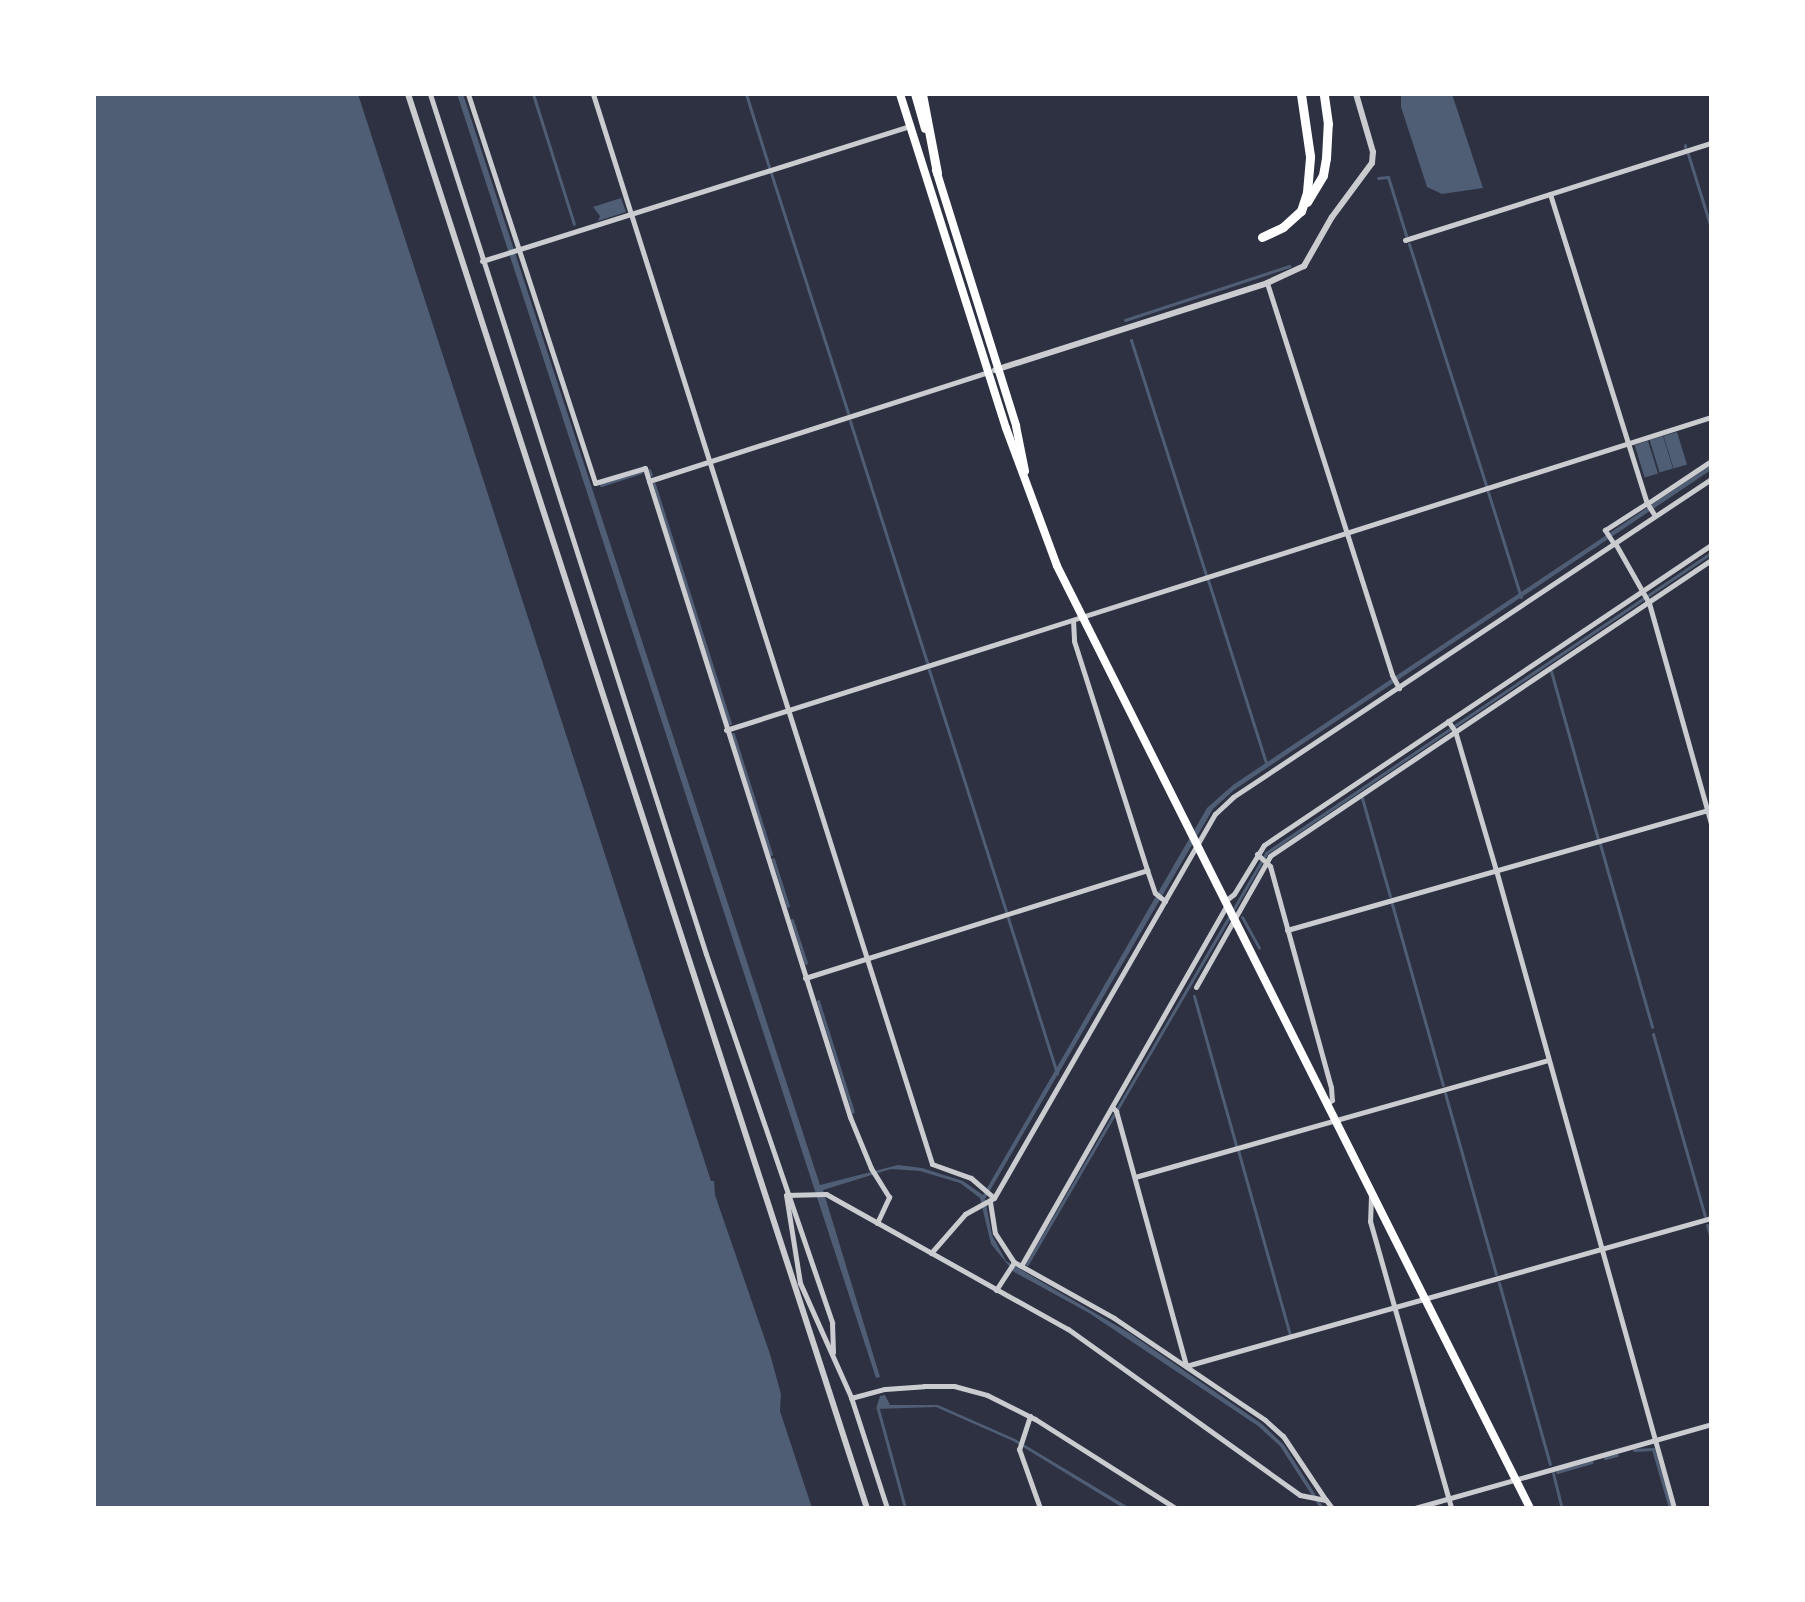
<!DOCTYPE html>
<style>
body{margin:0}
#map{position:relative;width:1805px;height:1602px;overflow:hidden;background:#2d3142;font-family:Merriweather,serif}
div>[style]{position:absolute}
.water>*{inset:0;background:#4f5d75;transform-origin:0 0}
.stream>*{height:3px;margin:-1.5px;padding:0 1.5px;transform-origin:1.5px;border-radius:1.5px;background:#4f5d75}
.minor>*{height:5px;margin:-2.5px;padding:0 2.5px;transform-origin:2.5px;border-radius:2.5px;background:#caccd0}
.tertiary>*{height:6px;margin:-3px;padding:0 3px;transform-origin:3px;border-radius:3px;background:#caccd0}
.primary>*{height:8px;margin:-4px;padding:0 4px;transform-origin:4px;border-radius:4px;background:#fff}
.motorway>*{height:9px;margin:-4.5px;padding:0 4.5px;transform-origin:4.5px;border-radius:4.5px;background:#fff}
span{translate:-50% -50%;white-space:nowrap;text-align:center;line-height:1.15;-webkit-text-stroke:7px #fff;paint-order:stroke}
.frame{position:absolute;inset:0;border:96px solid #fff;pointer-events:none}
</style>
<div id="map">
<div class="water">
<i style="clip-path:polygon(94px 94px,358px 94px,711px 1181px,714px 1181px,715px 1195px,770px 1354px,781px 1394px,780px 1411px,812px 1508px,94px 1508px)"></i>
<i style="clip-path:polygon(457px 94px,463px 94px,820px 1185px,898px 1165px,922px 1168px,963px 1181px,983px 1195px,1207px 808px,1233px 785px,1711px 465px,1711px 470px,1234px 790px,1213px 809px,985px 1199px,992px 1235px,1006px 1261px,1131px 1334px,1262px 1424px,1284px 1445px,1324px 1508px,1320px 1508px,1280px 1446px,1258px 1426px,1089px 1313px,1014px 1272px,991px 1244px,980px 1198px,960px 1183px,920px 1171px,891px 1169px,823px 1190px,880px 1377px,876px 1378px)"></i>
<i style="clip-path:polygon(1401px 94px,1452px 94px,1483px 188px,1442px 194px,1427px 187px,1401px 107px)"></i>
<i style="clip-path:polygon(621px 198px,626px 212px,598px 221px,600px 216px,593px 207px)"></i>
<i style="left:1677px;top:432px;width:34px;height:14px;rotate:73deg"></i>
<i style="left:1663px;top:436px;width:34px;height:14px;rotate:73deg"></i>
<i style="left:1648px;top:441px;width:34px;height:14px;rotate:73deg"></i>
<i style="clip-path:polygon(885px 1395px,890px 1405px,938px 1405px,1015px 1439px,1130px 1508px,1123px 1508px,1013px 1441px,936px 1407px,876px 1409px,880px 1396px)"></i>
</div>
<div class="stream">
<i style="left:533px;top:94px;width:136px;rotate:72.5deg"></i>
<i style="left:746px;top:94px;width:77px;rotate:72.5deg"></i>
<i style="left:1685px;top:145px;width:2px;rotate:90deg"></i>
<i style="left:1688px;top:154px;width:77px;rotate:72.7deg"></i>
<i style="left:771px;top:173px;width:252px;rotate:72.2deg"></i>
<i style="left:1378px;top:178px;width:10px;rotate:-6deg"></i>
<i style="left:1388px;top:177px;width:61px;rotate:72.8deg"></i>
<i style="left:1409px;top:244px;width:254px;rotate:72.3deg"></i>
<i style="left:1125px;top:320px;width:173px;rotate:-18.2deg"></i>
<i style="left:1131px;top:340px;width:247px;rotate:72.3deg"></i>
<i style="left:850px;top:421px;width:254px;rotate:72.3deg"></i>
<i style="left:649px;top:470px;width:5px;rotate:68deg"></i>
<i style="left:654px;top:484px;width:251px;rotate:72.4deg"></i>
<i style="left:601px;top:485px;width:42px;rotate:-18deg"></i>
<i style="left:1488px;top:492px;width:110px;rotate:72.6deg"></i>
<i style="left:1208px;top:580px;width:192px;rotate:72.4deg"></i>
<i style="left:929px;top:670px;width:253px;rotate:72.3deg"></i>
<i style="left:1551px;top:671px;width:174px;rotate:74.4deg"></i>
<i style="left:733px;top:734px;width:126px;rotate:72.4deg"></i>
<i style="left:1362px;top:798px;width:102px;rotate:74.1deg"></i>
<i style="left:1600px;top:844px;width:190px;rotate:74.1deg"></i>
<i style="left:773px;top:859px;width:49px;rotate:72.3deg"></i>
<i style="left:1392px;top:904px;width:188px;rotate:74.3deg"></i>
<i style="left:1242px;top:917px;width:35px;rotate:61deg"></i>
<i style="left:1008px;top:918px;width:163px;rotate:72.5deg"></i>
<i style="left:792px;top:920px;width:45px;rotate:72deg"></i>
<i style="left:1194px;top:996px;width:155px;rotate:74.3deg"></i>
<i style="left:818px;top:1001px;width:116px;rotate:72.5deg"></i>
<i style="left:1653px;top:1034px;width:189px;rotate:74.1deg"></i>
<i style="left:1445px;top:1093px;width:188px;rotate:74.3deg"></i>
<i style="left:1238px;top:1150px;width:192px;rotate:74.3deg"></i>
<i style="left:1707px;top:1225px;width:14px;rotate:73deg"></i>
<i style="left:1027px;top:1264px;width:475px;rotate:-59.8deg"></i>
<i style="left:1266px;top:853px;width:537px;rotate:-33.99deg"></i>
<i style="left:1499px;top:1283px;width:188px;rotate:74.3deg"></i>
<i style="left:878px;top:1409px;width:103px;rotate:74.7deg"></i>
<i style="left:1634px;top:1450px;width:19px;rotate:-3deg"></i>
<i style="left:1653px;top:1449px;width:61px;rotate:73.9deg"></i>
<i style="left:1605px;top:1458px;width:12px;rotate:-14deg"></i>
<i style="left:1557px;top:1472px;width:36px;rotate:-16deg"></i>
<i style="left:1553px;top:1473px;width:36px;rotate:76deg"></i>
</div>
<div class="minor">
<i style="left:430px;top:94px;width:903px;rotate:72.21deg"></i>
<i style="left:706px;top:954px;width:390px;rotate:71.1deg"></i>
<i style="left:832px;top:1323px;width:29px;rotate:88deg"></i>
<i style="left:468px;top:94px;width:409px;rotate:71.9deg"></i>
<i style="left:595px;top:483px;width:52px;rotate:-16.7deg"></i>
<i style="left:645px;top:468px;width:14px;rotate:73deg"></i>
<i style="left:593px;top:94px;width:1122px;rotate:72.42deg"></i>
<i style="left:932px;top:1164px;width:41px;rotate:19.7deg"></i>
<i style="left:971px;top:1178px;width:30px;rotate:41deg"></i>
<i style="left:1550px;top:194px;width:324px;rotate:72.6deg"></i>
<i style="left:1647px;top:503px;width:15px;rotate:58deg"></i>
<i style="left:1405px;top:240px;width:321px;rotate:-17.6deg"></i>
<i style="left:482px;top:261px;width:449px;rotate:-17.5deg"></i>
<i style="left:1267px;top:283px;width:411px;rotate:72.3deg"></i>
<i style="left:1392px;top:675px;width:15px;rotate:62deg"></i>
<i style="left:1648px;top:503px;width:76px;rotate:-33.7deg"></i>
<i style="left:1615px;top:543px;width:69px;rotate:60.5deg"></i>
<i style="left:1649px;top:603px;width:230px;rotate:74.3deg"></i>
<i style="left:1614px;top:544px;width:17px;rotate:-123deg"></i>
<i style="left:1605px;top:530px;width:50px;rotate:-32.7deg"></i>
<i style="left:1073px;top:620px;width:21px;rotate:87deg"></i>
<i style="left:1074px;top:641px;width:240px;rotate:72.3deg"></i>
<i style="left:1147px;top:870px;width:24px;rotate:71deg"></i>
<i style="left:1155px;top:893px;width:13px;rotate:39deg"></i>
<i style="left:1448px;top:721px;width:12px;rotate:55deg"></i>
<i style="left:1455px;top:731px;width:145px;rotate:73.6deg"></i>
<i style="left:1496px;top:870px;width:662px;rotate:74.41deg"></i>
<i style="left:726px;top:730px;width:1034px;rotate:-17.63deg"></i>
<i style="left:1257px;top:854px;width:18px;rotate:43deg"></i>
<i style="left:1270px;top:866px;width:229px;rotate:74.6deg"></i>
<i style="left:1331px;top:1087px;width:13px;rotate:86deg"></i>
<i style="left:1332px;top:1100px;width:6px;rotate:149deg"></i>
<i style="left:1225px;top:901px;width:11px;rotate:-38deg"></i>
<i style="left:1234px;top:894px;width:57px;rotate:-58.5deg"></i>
<i style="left:1264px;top:845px;width:538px;rotate:-33.87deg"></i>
<i style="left:1287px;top:930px;width:441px;rotate:-15.9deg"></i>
<i style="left:805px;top:978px;width:359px;rotate:-17.5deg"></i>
<i style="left:1196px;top:987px;width:150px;rotate:-60.5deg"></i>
<i style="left:1270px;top:856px;width:531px;rotate:-33.87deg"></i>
<i style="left:1112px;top:1107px;width:6px;rotate:45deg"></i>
<i style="left:1116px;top:1111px;width:264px;rotate:74.6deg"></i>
<i style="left:1186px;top:1366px;width:545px;rotate:-15.74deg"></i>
<i style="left:1135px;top:1177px;width:429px;rotate:-15.8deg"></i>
<i style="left:1371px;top:1195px;width:26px;rotate:92deg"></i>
<i style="left:1370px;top:1221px;width:298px;rotate:74.2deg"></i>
<i style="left:990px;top:1202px;width:31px;rotate:81deg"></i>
<i style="left:995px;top:1233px;width:35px;rotate:57deg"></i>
<i style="left:1014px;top:1262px;width:115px;rotate:29.2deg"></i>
<i style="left:1114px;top:1318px;width:182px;rotate:34deg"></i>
<i style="left:1265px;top:1420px;width:24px;rotate:42deg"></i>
<i style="left:1283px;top:1436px;width:76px;rotate:56.3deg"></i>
<i style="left:877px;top:1223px;width:29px;rotate:-65deg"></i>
<i style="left:889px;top:1197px;width:34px;rotate:-122deg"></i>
<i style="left:871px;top:1168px;width:55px;rotate:-112.4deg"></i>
<i style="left:850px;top:1117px;width:667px;rotate:-107.54deg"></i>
<i style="left:649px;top:481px;width:356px;rotate:-17.8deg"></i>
<i style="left:931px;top:1253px;width:52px;rotate:-48.9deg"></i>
<i style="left:965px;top:1214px;width:33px;rotate:-29deg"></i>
<i style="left:994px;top:1198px;width:443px;rotate:-60.1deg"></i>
<i style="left:1215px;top:814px;width:25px;rotate:-43deg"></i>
<i style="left:1233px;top:797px;width:574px;rotate:-33.63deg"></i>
<i style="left:1021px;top:1266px;width:413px;rotate:-60.3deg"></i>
<i style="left:996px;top:1290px;width:33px;rotate:-57deg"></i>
<i style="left:851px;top:1398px;width:35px;rotate:-15deg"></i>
<i style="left:885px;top:1389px;width:39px;rotate:-4deg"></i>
<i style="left:924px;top:1386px;width:30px"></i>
<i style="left:954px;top:1386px;width:34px;rotate:15deg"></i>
<i style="left:987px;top:1395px;width:54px;rotate:26.6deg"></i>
<i style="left:1035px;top:1419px;width:166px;rotate:32.4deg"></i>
<i style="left:1030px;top:1416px;width:35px;rotate:108deg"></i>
<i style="left:1019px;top:1449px;width:63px;rotate:70.4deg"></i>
<i style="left:887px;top:1508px;width:117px;rotate:-108deg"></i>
<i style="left:851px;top:1397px;width:125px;rotate:-114.1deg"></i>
<i style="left:800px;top:1283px;width:89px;rotate:-99deg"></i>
<i style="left:786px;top:1195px;width:40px;rotate:-1.4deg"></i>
<i style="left:826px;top:1194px;width:277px;rotate:29.2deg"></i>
<i style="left:1068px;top:1329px;width:285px;rotate:35.6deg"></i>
<i style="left:1300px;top:1495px;width:26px;rotate:11deg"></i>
<i style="left:1326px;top:1500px;width:10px;rotate:53deg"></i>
<i style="left:1415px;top:1508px;width:308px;rotate:-15.8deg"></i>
</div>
<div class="tertiary">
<i style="left:408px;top:94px;width:1487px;rotate:72.02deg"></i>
<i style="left:995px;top:370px;width:286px;rotate:-17.7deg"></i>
<i style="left:1267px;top:283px;width:41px;rotate:-24.7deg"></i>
<i style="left:1304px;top:266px;width:56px;rotate:-60.3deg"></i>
<i style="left:1332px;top:217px;width:67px;rotate:-53.5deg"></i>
<i style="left:1372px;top:163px;width:11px;rotate:-85deg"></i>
<i style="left:1373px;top:152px;width:60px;rotate:-106.3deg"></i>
</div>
<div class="primary">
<i style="left:900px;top:94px;width:350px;rotate:72.4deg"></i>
<i style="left:1006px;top:428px;width:147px;rotate:69.7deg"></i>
<i style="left:1057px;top:566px;width:1054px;rotate:63.34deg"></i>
<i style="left:915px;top:94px;width:36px;rotate:74deg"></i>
<i style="left:936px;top:170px;width:268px;rotate:72.6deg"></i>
<i style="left:1016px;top:426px;width:46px;rotate:78.7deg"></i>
</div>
<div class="motorway">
<i style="left:922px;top:94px;width:80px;rotate:79.2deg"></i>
<i style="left:1307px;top:202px;width:31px;rotate:-59deg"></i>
<i style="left:1323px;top:175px;width:17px;rotate:-80deg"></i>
<i style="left:1326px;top:158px;width:34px;rotate:-87deg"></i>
<i style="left:1328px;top:124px;width:30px;rotate:-98deg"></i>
<i style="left:1262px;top:237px;width:23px;rotate:-25deg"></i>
<i style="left:1283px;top:227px;width:24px;rotate:-42deg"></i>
<i style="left:1301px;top:211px;width:20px;rotate:-72deg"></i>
<i style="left:1307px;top:192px;width:36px;rotate:-85deg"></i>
<i style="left:1310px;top:156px;width:63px;rotate:-98.3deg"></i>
</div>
<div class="frame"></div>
</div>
